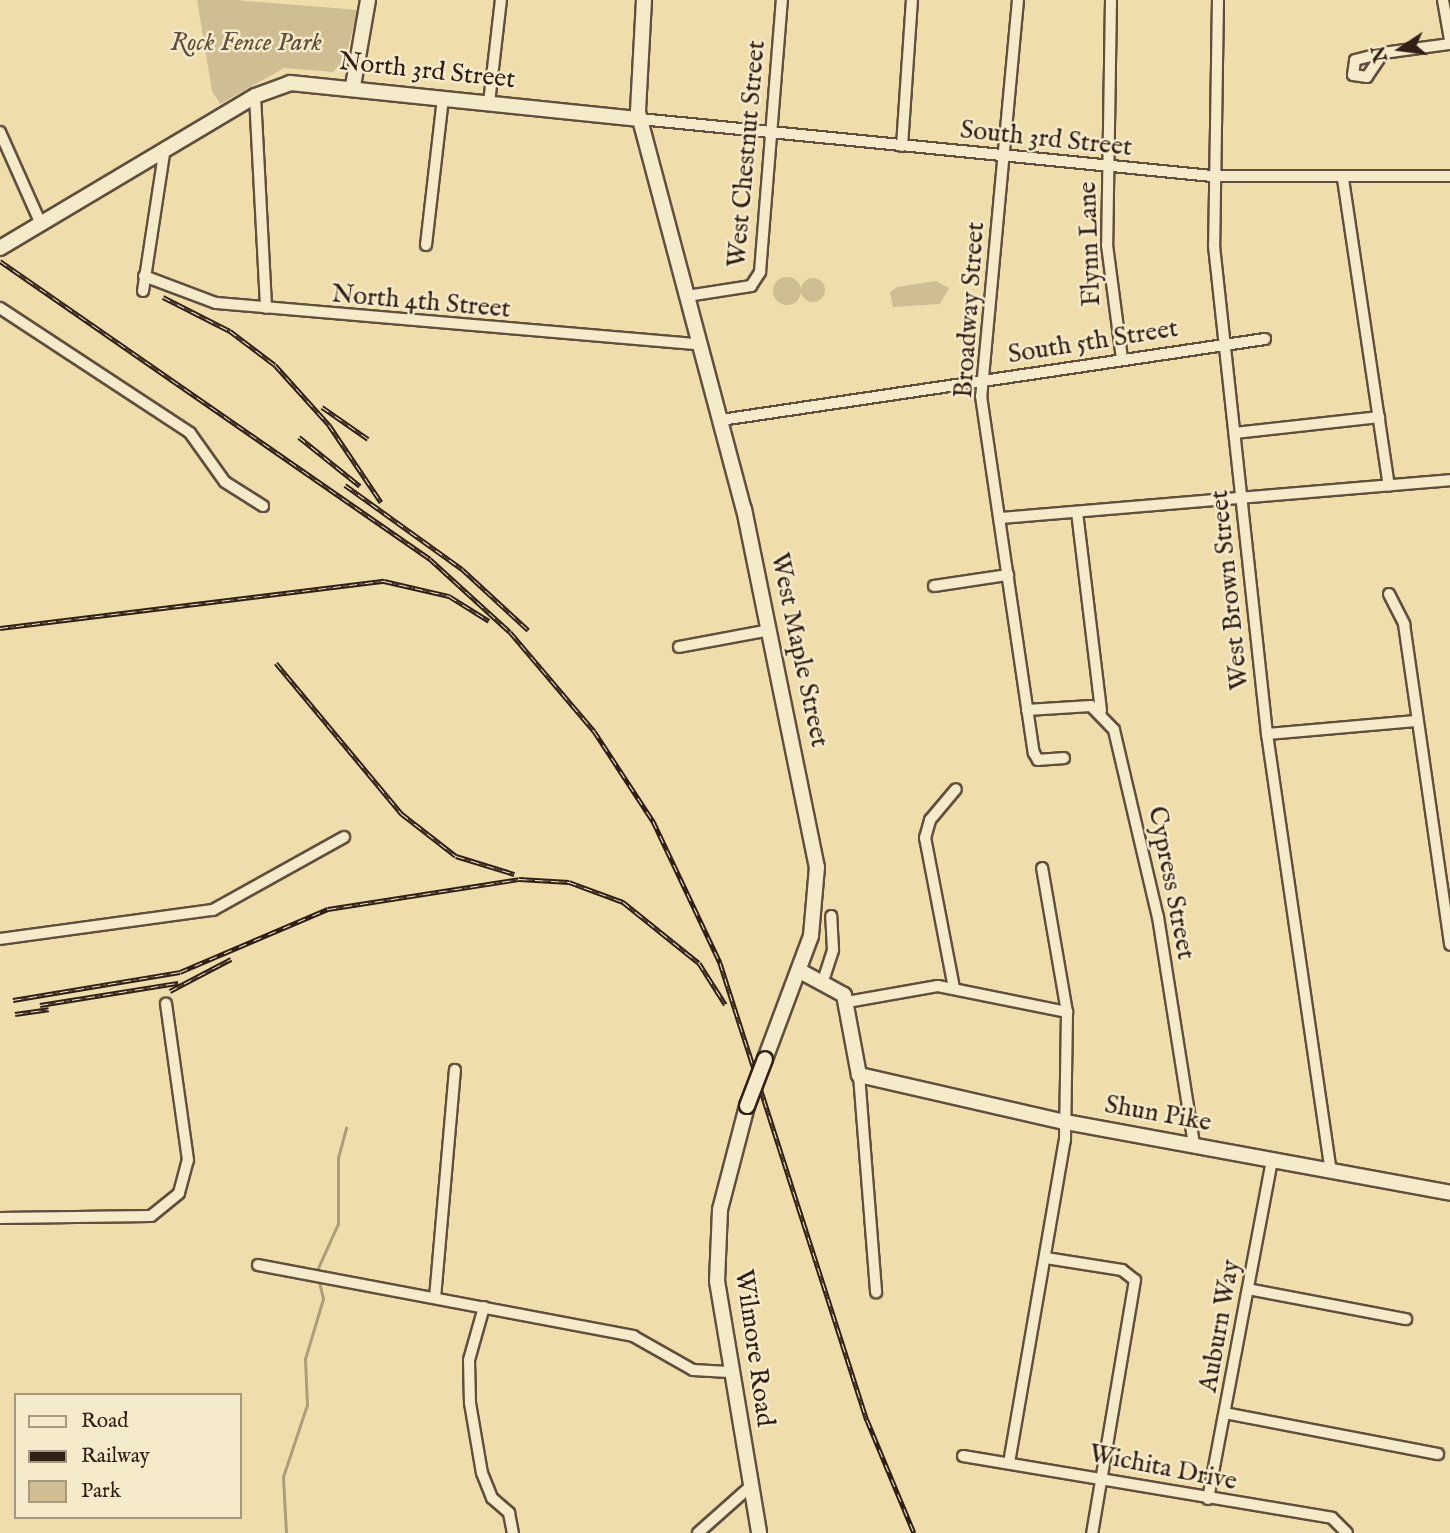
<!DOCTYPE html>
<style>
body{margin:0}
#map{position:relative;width:1450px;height:1533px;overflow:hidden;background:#efdeac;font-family:"IM FELL English",serif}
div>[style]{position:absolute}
.green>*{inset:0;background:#cfbe92}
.round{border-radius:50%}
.stream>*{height:2.5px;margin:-1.25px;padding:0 1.25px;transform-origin:1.25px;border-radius:1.25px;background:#ae9d79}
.roads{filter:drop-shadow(2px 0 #604f3c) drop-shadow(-2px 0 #604f3c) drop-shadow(0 2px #604f3c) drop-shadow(0 -2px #604f3c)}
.street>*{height:10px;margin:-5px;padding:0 5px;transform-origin:5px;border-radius:5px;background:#f5eac9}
.secondary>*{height:14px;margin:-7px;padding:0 7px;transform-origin:7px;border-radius:7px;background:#f5eac9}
.rail>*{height:5px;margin-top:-2.5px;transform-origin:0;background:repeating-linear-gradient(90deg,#f5eac9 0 8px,#311f16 0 16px);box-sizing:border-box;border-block:2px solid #311f16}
.bridges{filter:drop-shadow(2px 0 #311f16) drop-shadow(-2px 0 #311f16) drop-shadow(0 2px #311f16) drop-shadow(0 -2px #311f16)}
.secondary-bridge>*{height:14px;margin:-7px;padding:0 7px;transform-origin:7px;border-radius:7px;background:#f5eac9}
span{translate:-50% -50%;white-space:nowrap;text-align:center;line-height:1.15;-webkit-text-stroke:5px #f5eac9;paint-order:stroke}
.park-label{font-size:26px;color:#604f3b;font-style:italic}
.street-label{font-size:26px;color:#311f16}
.legend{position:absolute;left:14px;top:1393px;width:228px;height:126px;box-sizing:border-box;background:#f5eac9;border:2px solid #a79981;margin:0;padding:9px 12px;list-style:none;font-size:21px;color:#311f16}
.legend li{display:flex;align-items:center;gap:14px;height:35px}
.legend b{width:35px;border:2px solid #a79981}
.north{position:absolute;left:1366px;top:14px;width:70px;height:70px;-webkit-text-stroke:5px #f5eac9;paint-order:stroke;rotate:257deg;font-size:19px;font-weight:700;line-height:28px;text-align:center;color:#311f16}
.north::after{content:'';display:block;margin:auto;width:24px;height:32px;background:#311f16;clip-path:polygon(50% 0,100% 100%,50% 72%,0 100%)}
</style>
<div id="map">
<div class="green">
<i style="clip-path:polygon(197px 0,236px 0,358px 10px,345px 59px,333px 72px,284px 68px,220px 104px,212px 91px)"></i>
<i class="round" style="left:773px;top:277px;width:28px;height:28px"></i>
<i class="round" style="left:801px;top:278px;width:24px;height:24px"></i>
<i style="clip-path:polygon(936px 281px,949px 288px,940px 304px,893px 307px,890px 292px,897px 287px)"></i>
</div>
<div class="stream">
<i style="left:318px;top:1268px;width:48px;rotate:-65.6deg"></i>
<i style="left:338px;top:1224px;width:66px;rotate:-90deg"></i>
<i style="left:338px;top:1158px;width:31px;rotate:-75deg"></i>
<i style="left:286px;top:1533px;width:56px;rotate:-93.1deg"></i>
<i style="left:283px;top:1477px;width:76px;rotate:-71.6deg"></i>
<i style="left:307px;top:1405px;width:46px;rotate:-92.5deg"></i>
<i style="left:305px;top:1359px;width:63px;rotate:-73.3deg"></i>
<i style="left:323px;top:1299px;width:18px;rotate:-103deg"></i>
</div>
<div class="roads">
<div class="street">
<i style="left:1018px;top:0;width:398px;rotate:95.3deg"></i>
<i style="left:981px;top:396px;width:361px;rotate:81.6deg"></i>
<i style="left:1034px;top:753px;width:8px;rotate:60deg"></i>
<i style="left:1038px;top:760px;width:26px;rotate:-4deg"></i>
<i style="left:1111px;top:0;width:245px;rotate:90.9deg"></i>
<i style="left:1107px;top:245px;width:115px;rotate:82.5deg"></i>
<i style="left:1218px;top:0;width:246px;rotate:90.9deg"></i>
<i style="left:1214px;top:246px;width:491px;rotate:83.8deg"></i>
<i style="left:1267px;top:734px;width:442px;rotate:81.7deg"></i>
<i style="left:1443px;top:0;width:40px;rotate:80deg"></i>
<i style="left:1383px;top:53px;width:29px;rotate:124deg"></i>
<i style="left:1367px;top:77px;width:14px;rotate:-172deg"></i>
<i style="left:1353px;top:75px;width:15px;rotate:-82deg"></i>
<i style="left:1355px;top:60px;width:29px;rotate:-14deg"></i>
<i style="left:1383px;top:53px;width:68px;rotate:-7.7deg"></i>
<i style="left:255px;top:96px;width:212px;rotate:87deg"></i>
<i style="left:489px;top:103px;width:104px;rotate:-83.4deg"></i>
<i style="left:640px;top:119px;width:575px;rotate:5.69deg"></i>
<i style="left:1212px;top:176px;width:238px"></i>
<i style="left:0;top:132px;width:98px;rotate:66deg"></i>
<i style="left:902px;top:146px;width:146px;rotate:-86.1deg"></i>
<i style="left:1343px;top:179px;width:310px;rotate:81.5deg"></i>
<i style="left:426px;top:245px;width:149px;rotate:-83.4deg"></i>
<i style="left:144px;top:276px;width:77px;rotate:20.6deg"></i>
<i style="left:216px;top:303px;width:487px;rotate:4.9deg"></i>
<i style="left:143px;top:291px;width:145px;rotate:-81.3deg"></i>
<i style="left:687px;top:296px;width:65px;rotate:-8.9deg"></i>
<i style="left:751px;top:286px;width:17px;rotate:-57deg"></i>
<i style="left:760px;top:272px;width:273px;rotate:-85.4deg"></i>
<i style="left:0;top:308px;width:227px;rotate:33.3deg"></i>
<i style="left:190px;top:433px;width:60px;rotate:54.5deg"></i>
<i style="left:225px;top:482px;width:45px;rotate:32.3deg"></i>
<i style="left:721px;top:420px;width:550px;rotate:-8.47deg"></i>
<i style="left:1235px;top:433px;width:145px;rotate:-6.3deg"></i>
<i style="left:1077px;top:512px;width:200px;rotate:83.1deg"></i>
<i style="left:1000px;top:518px;width:452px;rotate:-4.8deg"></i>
<i style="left:934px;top:586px;width:75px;rotate:-8.5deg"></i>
<i style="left:1389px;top:594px;width:34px;rotate:63deg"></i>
<i style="left:1404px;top:624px;width:324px;rotate:81.8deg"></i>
<i style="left:679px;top:647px;width:93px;rotate:-10.6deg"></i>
<i style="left:1027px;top:710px;width:64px;rotate:-3.6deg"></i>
<i style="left:1091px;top:706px;width:33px;rotate:46deg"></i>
<i style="left:1114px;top:730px;width:192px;rotate:76.8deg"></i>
<i style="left:1158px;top:917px;width:231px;rotate:81deg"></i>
<i style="left:1267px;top:734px;width:150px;rotate:-5deg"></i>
<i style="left:0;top:939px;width:215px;rotate:-7.8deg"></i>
<i style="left:213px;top:910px;width:150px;rotate:-29.1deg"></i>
<i style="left:823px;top:981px;width:33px;rotate:-72deg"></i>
<i style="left:833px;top:950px;width:34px;rotate:-93deg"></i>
<i style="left:954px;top:988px;width:153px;rotate:-100.9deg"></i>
<i style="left:925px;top:838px;width:19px;rotate:-74deg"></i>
<i style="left:930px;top:820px;width:40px;rotate:-50deg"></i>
<i style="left:847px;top:1002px;width:92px;rotate:-10deg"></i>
<i style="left:938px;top:986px;width:132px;rotate:11.4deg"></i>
<i style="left:859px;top:1075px;width:218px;rotate:85.5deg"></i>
<i style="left:0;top:1218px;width:151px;rotate:-0.8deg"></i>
<i style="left:151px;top:1216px;width:36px;rotate:-39deg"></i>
<i style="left:179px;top:1193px;width:34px;rotate:-75deg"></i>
<i style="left:188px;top:1160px;width:158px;rotate:-98deg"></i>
<i style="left:1046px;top:1258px;width:77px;rotate:9deg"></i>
<i style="left:1122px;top:1270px;width:16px;rotate:38deg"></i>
<i style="left:1135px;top:1280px;width:257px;rotate:99.6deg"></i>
<i style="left:258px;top:1265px;width:382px;rotate:10.7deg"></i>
<i style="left:633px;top:1336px;width:69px;rotate:29.5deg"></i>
<i style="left:693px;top:1370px;width:36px;rotate:3deg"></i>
<i style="left:1248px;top:1289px;width:161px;rotate:10.8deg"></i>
<i style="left:435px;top:1298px;width:229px;rotate:-85deg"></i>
<i style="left:484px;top:1307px;width:55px;rotate:105.8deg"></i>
<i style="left:469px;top:1360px;width:43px;rotate:88.7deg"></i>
<i style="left:470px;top:1403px;width:71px;rotate:80.3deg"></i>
<i style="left:482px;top:1473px;width:27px;rotate:68deg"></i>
<i style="left:492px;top:1498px;width:23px;rotate:41deg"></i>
<i style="left:509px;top:1513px;width:20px;rotate:79deg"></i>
<i style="left:1225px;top:1413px;width:217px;rotate:10.9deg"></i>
<i style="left:963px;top:1456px;width:374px;rotate:9.5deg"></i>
<i style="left:1332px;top:1518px;width:21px;rotate:45deg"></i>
<i style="left:1009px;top:1463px;width:328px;rotate:-80.2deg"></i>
<i style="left:1065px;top:1140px;width:128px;rotate:-89.1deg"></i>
<i style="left:1067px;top:1012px;width:146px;rotate:-99.8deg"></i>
<i style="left:1208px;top:1499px;width:346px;rotate:-79.3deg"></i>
<i style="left:698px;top:1533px;width:71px;rotate:-41.6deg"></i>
</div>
<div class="secondary">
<i style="left:644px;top:0;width:112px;rotate:93.1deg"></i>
<i style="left:638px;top:112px;width:411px;rotate:75.1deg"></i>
<i style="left:744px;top:509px;width:365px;rotate:78.5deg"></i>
<i style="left:817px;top:867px;width:69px;rotate:95deg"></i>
<i style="left:811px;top:936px;width:131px;rotate:110.5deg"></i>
<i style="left:353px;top:86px;width:87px;rotate:-80.1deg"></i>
<i style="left:0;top:248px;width:297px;rotate:-30.8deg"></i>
<i style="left:255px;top:96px;width:37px;rotate:-20deg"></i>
<i style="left:290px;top:83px;width:352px;rotate:5.9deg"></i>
<i style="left:800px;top:971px;width:50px;rotate:28.6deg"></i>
<i style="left:844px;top:995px;width:81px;rotate:79.4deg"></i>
<i style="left:859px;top:1075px;width:211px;rotate:12.9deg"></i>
<i style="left:1065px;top:1122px;width:391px;rotate:10.4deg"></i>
<i style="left:747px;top:1106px;width:107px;rotate:104.6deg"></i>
<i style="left:720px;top:1210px;width:71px;rotate:92.4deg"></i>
<i style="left:717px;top:1281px;width:255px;rotate:80.5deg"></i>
</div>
</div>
<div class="rail">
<i style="left:0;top:261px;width:523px;rotate:34.72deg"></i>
<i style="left:430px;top:559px;width:108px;rotate:42.4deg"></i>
<i style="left:510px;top:632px;width:130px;rotate:49.7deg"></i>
<i style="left:594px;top:731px;width:108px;rotate:56.8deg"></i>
<i style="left:653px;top:821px;width:157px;rotate:64.7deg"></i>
<i style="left:720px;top:963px;width:480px;rotate:72.2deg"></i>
<i style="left:867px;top:1420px;width:122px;rotate:67.4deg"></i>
<i style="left:163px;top:297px;width:75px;rotate:26.9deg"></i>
<i style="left:230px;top:331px;width:56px;rotate:37.1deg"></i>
<i style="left:275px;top:365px;width:81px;rotate:48deg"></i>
<i style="left:329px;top:425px;width:93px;rotate:56deg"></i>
<i style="left:322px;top:407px;width:56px;rotate:34.8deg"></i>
<i style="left:299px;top:437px;width:78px;rotate:38.8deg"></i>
<i style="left:345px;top:485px;width:144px;rotate:35.7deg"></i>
<i style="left:462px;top:569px;width:90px;rotate:42.7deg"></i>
<i style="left:0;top:628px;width:387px;rotate:-7deg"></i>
<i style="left:384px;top:581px;width:67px;rotate:13deg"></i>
<i style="left:449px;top:596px;width:47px;rotate:32deg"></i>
<i style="left:276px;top:663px;width:197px;rotate:50.2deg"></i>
<i style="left:402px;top:814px;width:68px;rotate:37.9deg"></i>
<i style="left:456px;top:856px;width:61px;rotate:17.2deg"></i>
<i style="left:170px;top:991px;width:69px;rotate:-27.7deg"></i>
<i style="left:13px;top:1000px;width:169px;rotate:-9.5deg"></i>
<i style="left:180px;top:972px;width:161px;rotate:-23.1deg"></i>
<i style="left:328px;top:909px;width:193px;rotate:-8.9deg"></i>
<i style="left:519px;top:879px;width:50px;rotate:3.4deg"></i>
<i style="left:569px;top:882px;width:58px;rotate:20.3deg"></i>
<i style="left:623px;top:902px;width:97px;rotate:38.8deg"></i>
<i style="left:699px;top:963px;width:49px;rotate:57.6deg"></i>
<i style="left:40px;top:1005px;width:140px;rotate:-9.1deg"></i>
<i style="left:15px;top:1014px;width:34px;rotate:-8deg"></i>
</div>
<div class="bridges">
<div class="secondary-bridge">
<i style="left:747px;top:1106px;width:50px;rotate:-69deg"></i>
</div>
</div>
<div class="park-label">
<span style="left:246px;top:43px">Rock Fence Park</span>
</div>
<div class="street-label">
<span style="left:427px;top:71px;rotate:6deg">North 3rd Street</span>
<span style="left:1046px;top:139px;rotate:6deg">South 3rd Street</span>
<span style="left:747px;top:154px;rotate:-85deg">West Chestnut Street</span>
<span style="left:1090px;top:244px;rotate:-92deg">Flynn Lane</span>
<span style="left:421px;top:302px;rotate:5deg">North 4th Street</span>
<span style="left:970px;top:310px;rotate:-86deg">Broadway Street</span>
<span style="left:1093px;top:342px;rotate:-9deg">South 5th Street</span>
<span style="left:1230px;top:590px;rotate:-96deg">West Brown Street</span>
<span style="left:799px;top:650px;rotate:78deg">West Maple Street</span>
<span style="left:1171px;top:883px;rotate:79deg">Cypress Street</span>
<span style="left:1158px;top:1114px;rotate:10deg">Shun Pike</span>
<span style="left:1220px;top:1326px;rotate:-80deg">Auburn Way</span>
<span style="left:754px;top:1348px;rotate:82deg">Wilmore Road</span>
<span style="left:1163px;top:1468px;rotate:11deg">Wichita Drive</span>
</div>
<ul class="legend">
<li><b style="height:9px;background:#f5eac9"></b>Road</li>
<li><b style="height:9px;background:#311f16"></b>Railway</li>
<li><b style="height:19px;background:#cfbe92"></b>Park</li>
</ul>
<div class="north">N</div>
</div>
